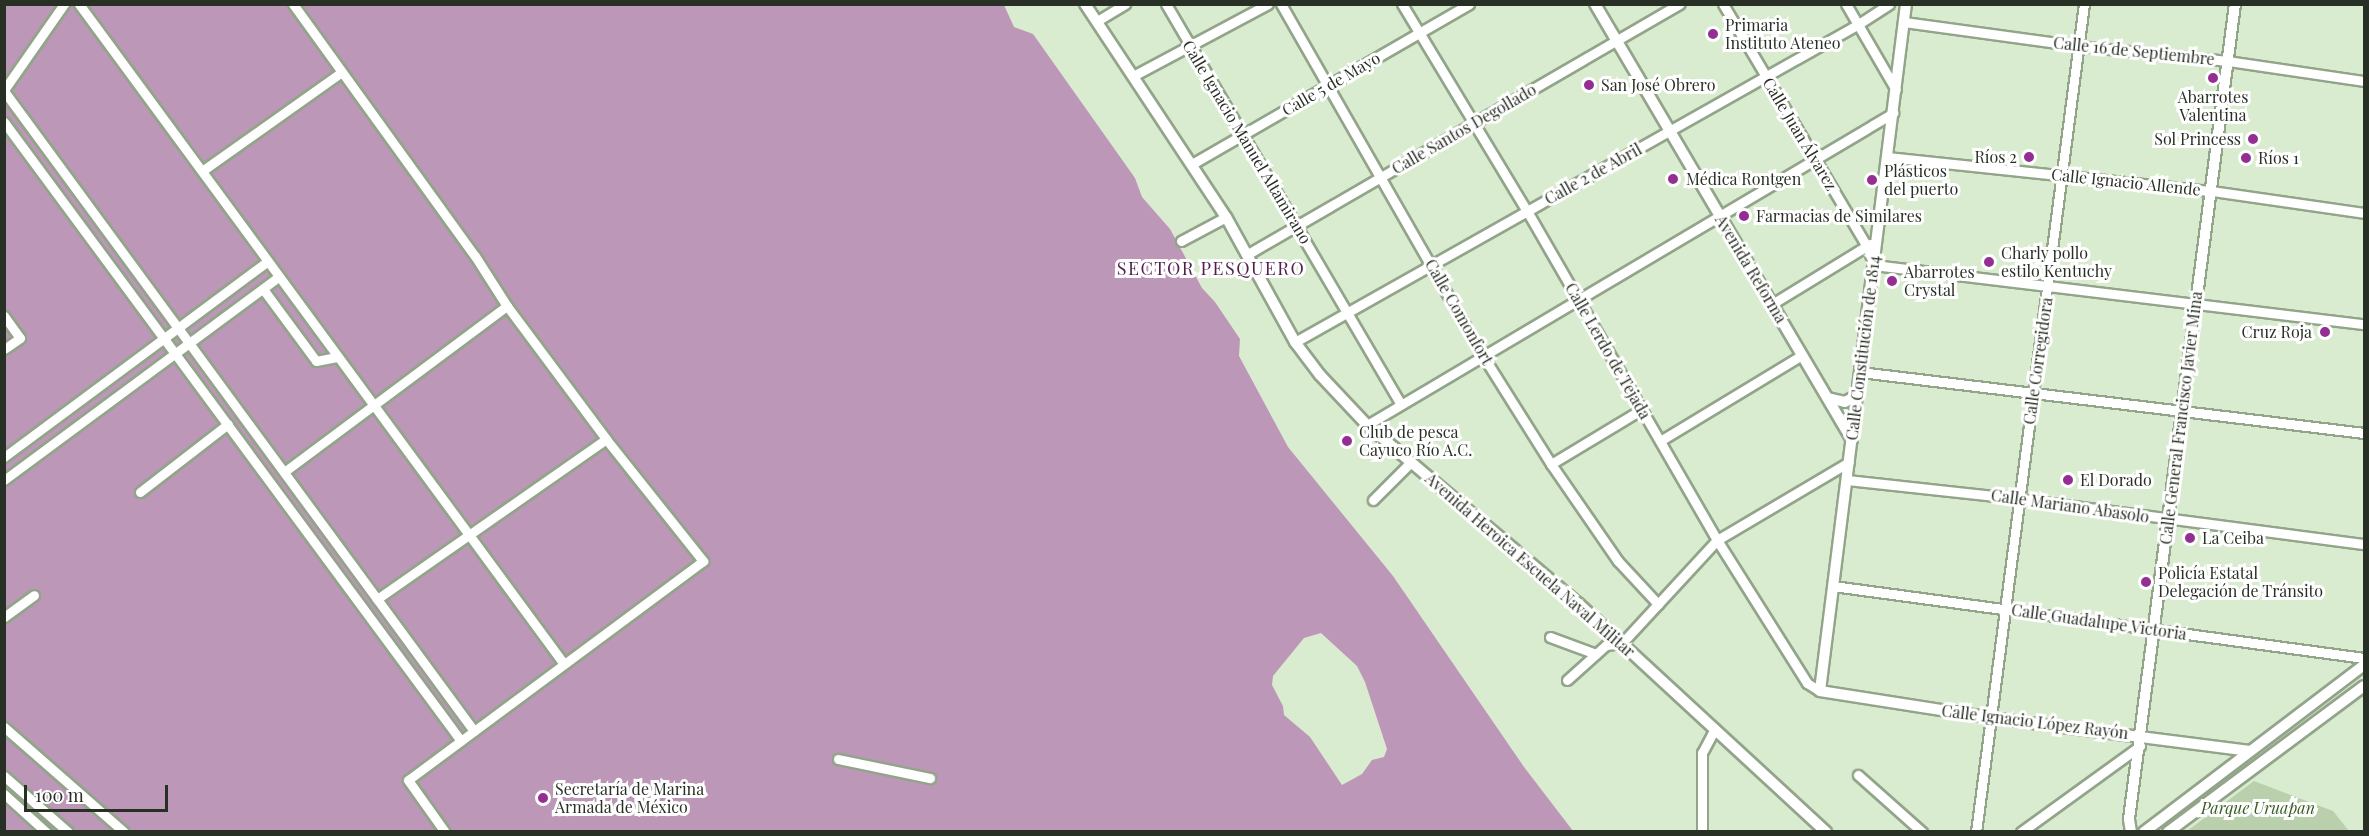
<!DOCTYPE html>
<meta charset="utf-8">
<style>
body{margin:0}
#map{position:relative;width:2369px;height:836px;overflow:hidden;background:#d9eccf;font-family:"Playfair Display",serif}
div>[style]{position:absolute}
.green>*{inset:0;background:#bad0ad}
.water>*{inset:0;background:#bc97b8}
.roads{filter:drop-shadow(2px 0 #92a489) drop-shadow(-2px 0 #92a489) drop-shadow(0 2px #92a489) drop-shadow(0 -2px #92a489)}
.minor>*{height:9px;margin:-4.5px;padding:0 4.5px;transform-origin:4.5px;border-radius:4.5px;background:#fff}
.tertiary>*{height:10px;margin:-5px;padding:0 5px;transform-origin:5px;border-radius:5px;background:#fff}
.dots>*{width:16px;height:16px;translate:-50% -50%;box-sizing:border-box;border:3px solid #fff;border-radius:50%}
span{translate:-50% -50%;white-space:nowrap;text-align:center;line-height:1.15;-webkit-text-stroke:6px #fff;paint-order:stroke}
.poi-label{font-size:16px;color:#282f24}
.left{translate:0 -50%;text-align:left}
.right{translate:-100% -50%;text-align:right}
.street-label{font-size:16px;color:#282f24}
.park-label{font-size:16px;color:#385a21;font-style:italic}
.neighbourhood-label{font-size:18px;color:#511f4e;letter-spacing:1.5px}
.frame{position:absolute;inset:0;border:6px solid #282f24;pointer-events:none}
.scale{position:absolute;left:24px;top:785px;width:144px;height:27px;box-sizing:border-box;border:3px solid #282f24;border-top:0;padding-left:8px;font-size:18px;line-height:21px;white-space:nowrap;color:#282f24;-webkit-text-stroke:4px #fff;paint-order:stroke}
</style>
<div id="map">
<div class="green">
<i style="clip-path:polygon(2254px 781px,2333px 811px,2349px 831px,2187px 831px)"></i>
</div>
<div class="water">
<i style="clip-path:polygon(evenodd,5px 4px,1004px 5px,1014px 27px,1033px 34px,1135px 178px,1142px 197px,1170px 229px,1202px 288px,1215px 302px,1240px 339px,1239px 356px,1288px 447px,1393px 576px,1524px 767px,1573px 831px,5px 832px,5px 4px,1321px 633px,1357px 666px,1365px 682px,1387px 749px,1384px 757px,1372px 760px,1362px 774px,1342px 785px,1310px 737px,1284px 715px,1283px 706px,1272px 685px,1273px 676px,1304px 638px,1321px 633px)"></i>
</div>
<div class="roads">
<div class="minor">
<i style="left:79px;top:4px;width:819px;rotate:53.69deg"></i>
<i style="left:293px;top:4px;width:311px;rotate:54.2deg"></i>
<i style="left:475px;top:256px;width:59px;rotate:57.4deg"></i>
<i style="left:507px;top:306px;width:166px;rotate:53.3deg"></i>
<i style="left:606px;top:439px;width:156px;rotate:51.5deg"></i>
<i style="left:703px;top:561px;width:367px;rotate:143.4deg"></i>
<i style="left:408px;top:780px;width:64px;rotate:54.6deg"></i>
<i style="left:1166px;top:4px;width:464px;rotate:59.6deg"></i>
<i style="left:1281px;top:4px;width:406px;rotate:60.2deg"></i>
<i style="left:1483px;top:356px;width:128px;rotate:57.8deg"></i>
<i style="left:1551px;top:464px;width:118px;rotate:55.4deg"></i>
<i style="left:1618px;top:561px;width:59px;rotate:47.1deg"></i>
<i style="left:1402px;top:4px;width:242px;rotate:58.9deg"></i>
<i style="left:1527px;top:211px;width:380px;rotate:60deg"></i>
<i style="left:1717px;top:540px;width:169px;rotate:57.8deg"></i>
<i style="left:1807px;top:683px;width:15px;rotate:32deg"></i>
<i style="left:1723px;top:4px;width:282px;rotate:59.3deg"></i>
<i style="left:1867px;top:247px;width:19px;rotate:69deg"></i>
<i style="left:1874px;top:265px;width:494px;rotate:6.9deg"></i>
<i style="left:1846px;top:4px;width:99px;rotate:59.8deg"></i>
<i style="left:1097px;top:21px;width:33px;rotate:-31deg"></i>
<i style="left:1904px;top:22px;width:177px;rotate:7.8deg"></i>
<i style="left:2079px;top:46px;width:150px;rotate:5.7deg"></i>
<i style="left:2228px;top:61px;width:137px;rotate:8.4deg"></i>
<i style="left:1133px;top:76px;width:153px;rotate:-28.1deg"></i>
<i style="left:4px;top:90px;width:105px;rotate:-55.1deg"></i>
<i style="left:4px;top:91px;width:794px;rotate:53.71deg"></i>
<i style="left:4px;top:122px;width:769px;rotate:53.56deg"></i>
<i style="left:1887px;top:157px;width:327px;rotate:6deg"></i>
<i style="left:2212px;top:191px;width:154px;rotate:8.2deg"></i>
<i style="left:1192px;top:164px;width:320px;rotate:-30deg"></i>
<i style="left:202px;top:171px;width:171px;rotate:-35.3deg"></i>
<i style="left:1181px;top:241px;width:51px;rotate:-28.1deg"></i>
<i style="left:1248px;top:254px;width:499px;rotate:-30.1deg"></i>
<i style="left:263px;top:289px;width:89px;rotate:53.6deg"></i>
<i style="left:316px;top:361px;width:21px;rotate:-11deg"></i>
<i style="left:1772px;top:304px;width:115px;rotate:-31.5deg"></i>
<i style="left:4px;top:316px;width:27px;rotate:54deg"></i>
<i style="left:20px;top:338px;width:19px;rotate:145deg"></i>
<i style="left:1295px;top:342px;width:645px;rotate:-29.43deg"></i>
<i style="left:1857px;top:25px;width:38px;rotate:-33deg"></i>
<i style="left:1860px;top:372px;width:508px;rotate:6.9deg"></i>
<i style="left:1367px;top:425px;width:612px;rotate:-30.67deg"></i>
<i style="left:1660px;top:441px;width:166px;rotate:-31.2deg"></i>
<i style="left:4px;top:457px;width:327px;rotate:-36.6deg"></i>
<i style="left:1551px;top:464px;width:106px;rotate:-31.1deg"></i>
<i style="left:284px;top:472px;width:278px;rotate:-36.7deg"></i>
<i style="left:4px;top:480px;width:341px;rotate:-36.5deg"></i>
<i style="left:1847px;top:480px;width:175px;rotate:6.2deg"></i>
<i style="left:2021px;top:499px;width:346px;rotate:7.5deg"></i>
<i style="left:140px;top:492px;width:111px;rotate:-37.7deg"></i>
<i style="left:1373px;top:500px;width:52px;rotate:-45deg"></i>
<i style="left:1833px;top:586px;width:536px;rotate:7.72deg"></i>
<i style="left:377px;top:599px;width:279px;rotate:-34.9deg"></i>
<i style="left:4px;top:617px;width:37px;rotate:-36deg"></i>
<i style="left:1550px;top:637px;width:49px;rotate:20.3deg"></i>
<i style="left:1567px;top:680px;width:52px;rotate:-41.9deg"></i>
<i style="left:1606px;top:645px;width:16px;rotate:-7deg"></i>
<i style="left:1622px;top:643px;width:140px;rotate:-47.3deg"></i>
<i style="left:1717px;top:540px;width:153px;rotate:-30.6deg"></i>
<i style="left:4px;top:727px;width:159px;rotate:41.2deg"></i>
<i style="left:838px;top:759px;width:94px;rotate:11.7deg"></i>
<i style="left:1858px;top:775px;width:86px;rotate:41.7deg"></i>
<i style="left:4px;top:776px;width:85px;rotate:41.2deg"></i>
<i style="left:4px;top:794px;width:57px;rotate:42.1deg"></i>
<i style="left:1702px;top:832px;width:79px;rotate:-90deg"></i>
<i style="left:1702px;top:753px;width:27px;rotate:-62deg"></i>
<i style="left:1976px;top:832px;width:835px;rotate:-82.57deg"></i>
<i style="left:2021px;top:832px;width:147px;rotate:-35.9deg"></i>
</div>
<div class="tertiary">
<i style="left:1085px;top:4px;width:255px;rotate:56.5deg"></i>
<i style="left:1226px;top:217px;width:143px;rotate:61.1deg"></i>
<i style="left:1295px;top:342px;width:41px;rotate:52.9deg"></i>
<i style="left:1320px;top:375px;width:69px;rotate:46.8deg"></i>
<i style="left:1367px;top:425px;width:277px;rotate:40.2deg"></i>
<i style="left:1579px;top:604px;width:336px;rotate:42.7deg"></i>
<i style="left:1595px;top:4px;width:506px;rotate:59.48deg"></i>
<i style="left:1906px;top:4px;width:692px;rotate:97.14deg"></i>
<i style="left:1820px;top:691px;width:174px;rotate:8.9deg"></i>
<i style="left:1992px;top:718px;width:259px;rotate:7.3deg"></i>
<i style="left:1828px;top:398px;width:17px;rotate:13deg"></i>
<i style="left:1845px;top:402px;width:13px;rotate:-29deg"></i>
<i style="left:1856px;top:396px;width:4px;rotate:-76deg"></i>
<i style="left:2131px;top:832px;width:13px;rotate:-99deg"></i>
<i style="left:2129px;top:819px;width:822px;rotate:-82.59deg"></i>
<i style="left:2144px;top:832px;width:276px;rotate:-37.2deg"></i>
<i style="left:2168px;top:832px;width:244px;rotate:-36.7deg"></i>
</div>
</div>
<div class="dots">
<i style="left:1713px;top:34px;background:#952e92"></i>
<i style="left:2213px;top:78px;background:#952e92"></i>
<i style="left:1589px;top:85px;background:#952e92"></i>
<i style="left:2253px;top:139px;background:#952e92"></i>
<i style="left:2029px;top:157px;background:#952e92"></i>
<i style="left:2246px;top:158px;background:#952e92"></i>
<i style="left:1673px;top:179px;background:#952e92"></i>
<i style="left:1872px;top:180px;background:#952e92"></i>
<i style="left:1744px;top:216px;background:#952e92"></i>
<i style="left:1989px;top:262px;background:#952e92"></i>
<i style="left:1892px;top:281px;background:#952e92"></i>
<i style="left:2325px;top:332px;background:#952e92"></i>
<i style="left:1347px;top:441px;background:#952e92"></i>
<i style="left:2068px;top:480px;background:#952e92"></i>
<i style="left:2190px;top:538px;background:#952e92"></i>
<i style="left:2146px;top:582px;background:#952e92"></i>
<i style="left:543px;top:798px;background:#952e92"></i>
</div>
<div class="poi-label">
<span class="left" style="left:1725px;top:34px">Primaria<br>Instituto Ateneo</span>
<span class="left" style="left:1601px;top:85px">San José Obrero</span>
<span style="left:2213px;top:106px">Abarrotes<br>Valentina</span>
<span class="right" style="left:2241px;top:139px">Sol Princess</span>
<span class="right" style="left:2017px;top:157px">Ríos 2</span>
<span class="left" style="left:2258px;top:158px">Ríos 1</span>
<span class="left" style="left:1884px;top:180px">Plásticos<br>del puerto</span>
<span class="left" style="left:1686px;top:179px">Médica Rontgen</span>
<span class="left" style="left:1756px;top:216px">Farmacias de Similares</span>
<span class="left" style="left:2001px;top:262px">Charly pollo<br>estilo Kentuchy</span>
<span class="left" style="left:1904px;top:281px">Abarrotes<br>Crystal</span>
<span class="right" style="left:2312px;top:332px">Cruz Roja</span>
<span class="left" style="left:1359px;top:441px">Club de pesca<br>Cayuco Río A.C.</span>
<span class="left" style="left:2080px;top:480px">El Dorado</span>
<span class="left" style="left:2202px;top:538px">La Ceiba</span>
<span class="left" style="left:2158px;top:582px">Policía Estatal<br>Delegación de Tránsito</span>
<span class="left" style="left:555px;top:798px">Secretaría de Marina<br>Armada de México</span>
</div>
<div class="street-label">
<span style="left:2134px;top:51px;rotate:6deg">Calle 16 de Septiembre</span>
<span style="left:1331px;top:84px;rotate:-30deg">Calle 5 de Mayo</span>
<span style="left:1464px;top:129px;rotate:-30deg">Calle Santos Degollado</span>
<span style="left:1800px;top:134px;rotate:59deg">Calle Juan Álvarez</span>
<span style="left:1247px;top:142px;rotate:59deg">Calle Ignacio Manuel Altamirano</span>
<span style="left:1593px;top:174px;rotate:-29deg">Calle 2 de Abril</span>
<span style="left:2126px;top:182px;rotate:6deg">Calle Ignacio Allende</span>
<span style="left:1751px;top:269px;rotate:59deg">Avenida Reforma</span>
<span style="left:1459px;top:312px;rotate:60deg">Calle Comonfort</span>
<span style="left:1863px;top:348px;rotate:-83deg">Calle Constitución de 1814</span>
<span style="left:1608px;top:351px;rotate:60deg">Calle Lerdo de Tejada</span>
<span style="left:2038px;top:361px;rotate:-82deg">Calle Corregidora</span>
<span style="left:2181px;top:418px;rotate:-83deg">Calle General Francisco Javier Mina</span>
<span style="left:2070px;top:506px;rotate:8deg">Calle Mariano Abasolo</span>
<span style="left:1530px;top:565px;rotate:41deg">Avenida Heroica Escuela Naval Militar</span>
<span style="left:2099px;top:622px;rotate:8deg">Calle Guadalupe Victoria</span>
<span style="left:2035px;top:722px;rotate:7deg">Calle Ignacio López Rayón</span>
</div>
<div class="park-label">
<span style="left:2258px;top:808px">Parque Uruapan</span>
</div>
<div class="neighbourhood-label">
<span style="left:1211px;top:268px">SECTOR PESQUERO</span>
</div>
<div class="frame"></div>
<div class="scale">100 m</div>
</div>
